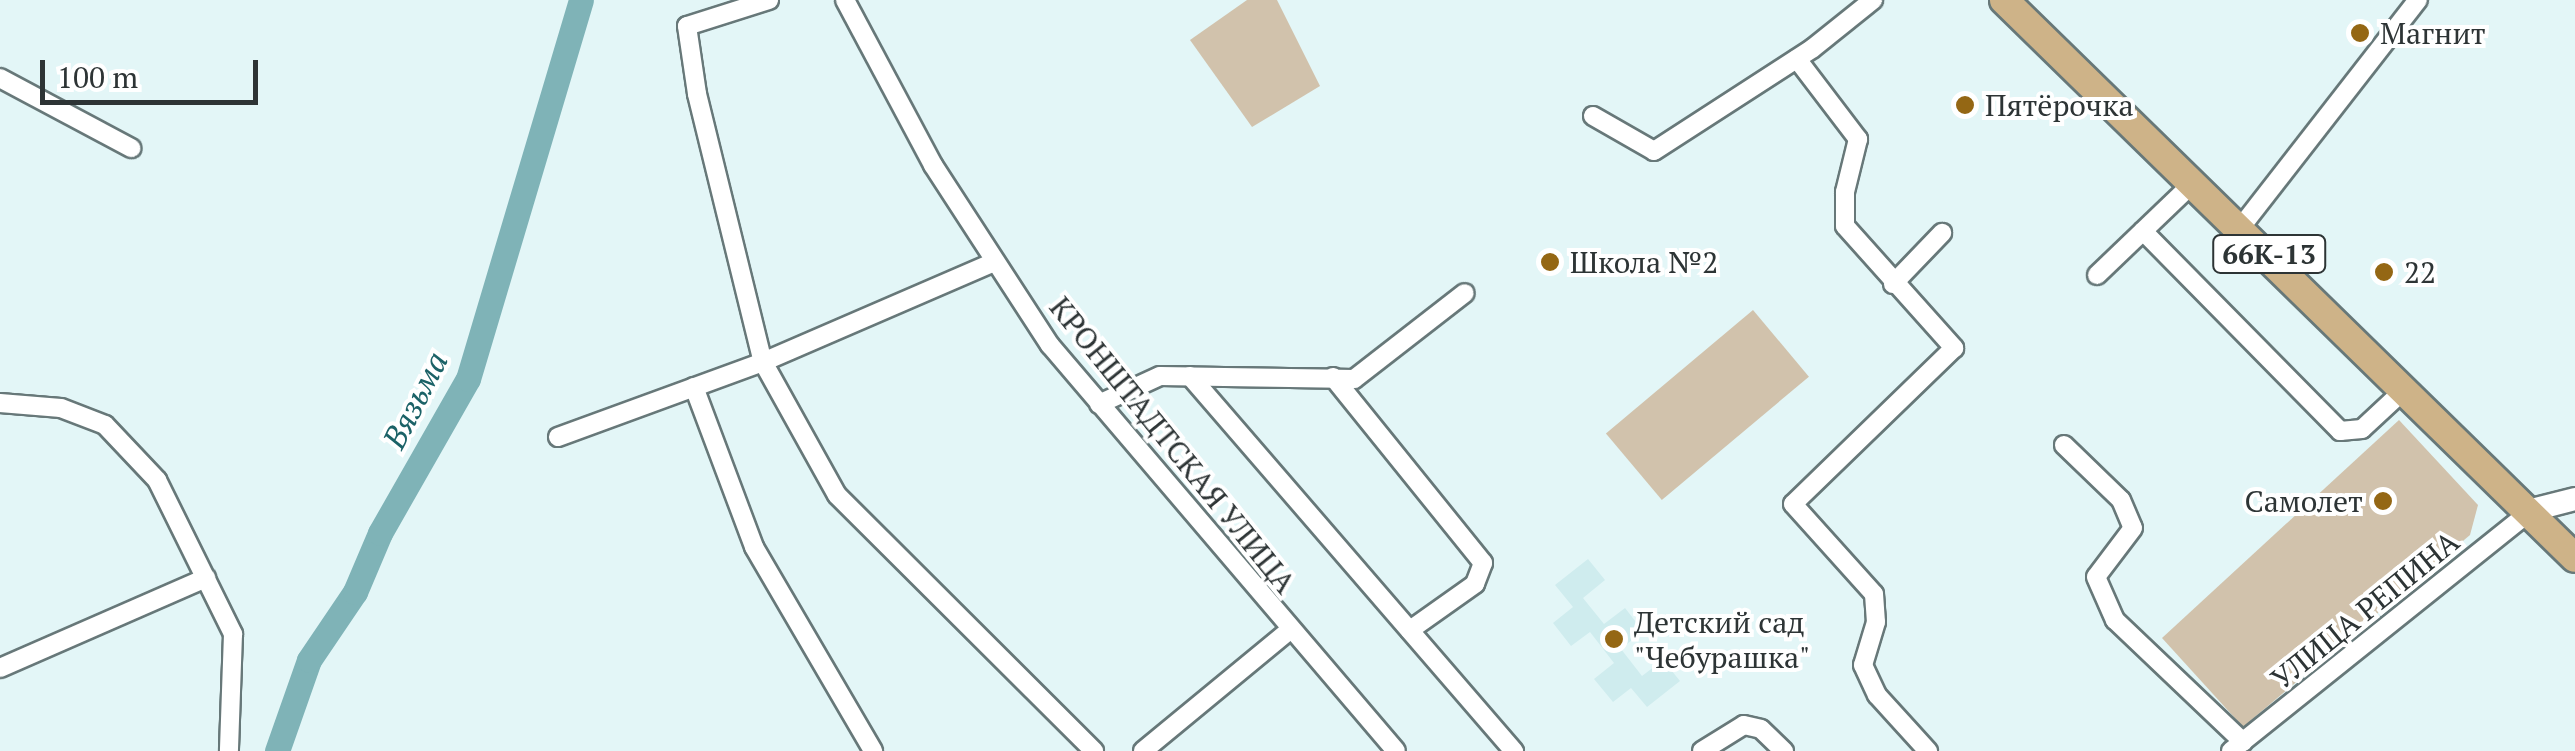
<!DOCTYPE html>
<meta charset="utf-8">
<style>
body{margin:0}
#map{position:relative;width:2575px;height:751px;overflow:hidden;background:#e3f6f7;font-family:"PT Serif",serif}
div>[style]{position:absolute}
.built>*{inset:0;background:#cfecee}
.green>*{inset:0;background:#d1c2ac;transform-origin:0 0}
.river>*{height:25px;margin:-12.5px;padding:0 12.5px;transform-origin:12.5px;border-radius:12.5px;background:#7fb3b7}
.roads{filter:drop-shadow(2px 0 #677879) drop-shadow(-2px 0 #677879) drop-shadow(0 2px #677879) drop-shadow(0 -2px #677879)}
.minor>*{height:18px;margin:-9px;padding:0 9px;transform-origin:9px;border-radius:9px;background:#fff}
.tertiary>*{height:22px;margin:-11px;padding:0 11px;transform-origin:11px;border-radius:11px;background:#fff}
.primary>*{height:28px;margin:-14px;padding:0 14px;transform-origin:14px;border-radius:14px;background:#ceb388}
.dots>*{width:28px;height:28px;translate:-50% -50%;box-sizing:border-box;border:5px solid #fff;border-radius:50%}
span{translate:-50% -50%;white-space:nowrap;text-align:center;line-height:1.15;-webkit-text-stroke:8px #fff;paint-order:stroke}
.shield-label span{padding:2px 8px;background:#fff;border:2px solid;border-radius:8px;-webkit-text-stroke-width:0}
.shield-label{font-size:28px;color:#2d3435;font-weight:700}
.poi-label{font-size:30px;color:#2d3435}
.left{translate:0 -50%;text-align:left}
.right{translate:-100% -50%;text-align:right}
.street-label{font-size:30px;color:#2d3435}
.water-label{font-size:32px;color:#1b6267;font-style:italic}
.scale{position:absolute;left:40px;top:60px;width:218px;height:45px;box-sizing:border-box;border:5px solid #2d3435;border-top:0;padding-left:12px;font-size:30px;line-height:35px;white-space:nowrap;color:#2d3435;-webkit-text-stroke:8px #fff;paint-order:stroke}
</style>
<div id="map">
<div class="built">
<i style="clip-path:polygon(1588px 559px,1605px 580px,1583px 598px,1604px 624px,1625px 608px,1643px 631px,1621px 649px,1642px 676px,1663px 660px,1680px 681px,1647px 707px,1631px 688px,1613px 702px,1594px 679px,1614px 663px,1590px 632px,1571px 646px,1553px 623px,1573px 607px,1555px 585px)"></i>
</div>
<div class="green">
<i style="clip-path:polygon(1247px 0,1277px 0,1320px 86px,1252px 127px,1190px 40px)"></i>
<i style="left:1753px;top:310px;width:87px;height:192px;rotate:50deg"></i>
<i style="clip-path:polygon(2399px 420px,2478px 505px,2470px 535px,2243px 727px,2162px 638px)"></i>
</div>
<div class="river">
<i style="left:277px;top:751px;width:96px;rotate:-70.6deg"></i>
<i style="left:309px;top:660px;width:82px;rotate:-55.9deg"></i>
<i style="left:355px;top:592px;width:64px;rotate:-67deg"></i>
<i style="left:380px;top:533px;width:177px;rotate:-60.3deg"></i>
<i style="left:468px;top:379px;width:395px;rotate:-73.4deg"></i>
</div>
<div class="roads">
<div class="minor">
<i style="left:769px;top:0;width:86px;rotate:162.4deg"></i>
<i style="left:687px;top:26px;width:69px;rotate:81.6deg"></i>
<i style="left:697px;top:94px;width:276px;rotate:76.2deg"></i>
<i style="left:763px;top:362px;width:152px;rotate:60.9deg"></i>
<i style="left:837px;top:495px;width:363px;rotate:44.9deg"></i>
<i style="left:845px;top:0;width:187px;rotate:61.9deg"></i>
<i style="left:933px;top:165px;width:215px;rotate:57deg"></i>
<i style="left:1050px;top:345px;width:533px;rotate:49.56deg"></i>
<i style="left:1797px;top:59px;width:101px;rotate:52.7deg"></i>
<i style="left:1858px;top:139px;width:55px;rotate:103.8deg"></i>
<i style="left:1845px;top:192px;width:34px;rotate:90deg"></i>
<i style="left:1845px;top:226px;width:164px;rotate:48.2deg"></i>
<i style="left:1954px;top:348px;width:224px;rotate:135.9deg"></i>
<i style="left:1793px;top:504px;width:121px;rotate:48deg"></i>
<i style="left:1874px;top:594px;width:28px;rotate:86deg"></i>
<i style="left:1876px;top:622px;width:45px;rotate:106.8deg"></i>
<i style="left:1863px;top:665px;width:33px;rotate:65deg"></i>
<i style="left:1877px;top:695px;width:76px;rotate:47.7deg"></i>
<i style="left:0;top:78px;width:149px;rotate:28.1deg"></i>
<i style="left:1593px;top:116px;width:70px;rotate:29.8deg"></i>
<i style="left:1654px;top:151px;width:189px;rotate:-32.9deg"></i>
<i style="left:1813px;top:48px;width:77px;rotate:-38.7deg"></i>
<i style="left:2241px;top:227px;width:288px;rotate:-52.1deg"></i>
<i style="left:2143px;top:231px;width:281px;rotate:45.4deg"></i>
<i style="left:2340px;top:431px;width:22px;rotate:-5deg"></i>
<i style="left:2362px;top:429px;width:59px;rotate:-42.9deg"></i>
<i style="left:2097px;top:275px;width:136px;rotate:-43.8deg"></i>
<i style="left:1893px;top:284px;width:71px;rotate:-46.1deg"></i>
<i style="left:1190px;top:376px;width:496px;rotate:49.2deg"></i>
<i style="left:1333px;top:377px;width:239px;rotate:51.1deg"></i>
<i style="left:1483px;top:563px;width:22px;rotate:111deg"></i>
<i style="left:1475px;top:584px;width:80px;rotate:144.7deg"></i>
<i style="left:694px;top:387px;width:171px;rotate:69.4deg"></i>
<i style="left:754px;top:547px;width:236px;rotate:59.7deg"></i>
<i style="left:0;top:403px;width:61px;rotate:4.7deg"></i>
<i style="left:61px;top:408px;width:47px;rotate:21.1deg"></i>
<i style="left:105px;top:425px;width:76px;rotate:46.6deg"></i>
<i style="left:157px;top:480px;width:172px;rotate:63.7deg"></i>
<i style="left:233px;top:634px;width:117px;rotate:92deg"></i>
<i style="left:1099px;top:404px;width:67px;rotate:-24.7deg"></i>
<i style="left:1160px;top:376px;width:194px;rotate:0.9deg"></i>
<i style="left:1354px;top:379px;width:140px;rotate:-37.8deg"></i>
<i style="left:558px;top:437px;width:218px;rotate:-20.1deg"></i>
<i style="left:763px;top:362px;width:252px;rotate:-23.4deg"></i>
<i style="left:2064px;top:445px;width:79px;rotate:44deg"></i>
<i style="left:2121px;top:500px;width:30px;rotate:67deg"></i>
<i style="left:2133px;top:528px;width:61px;rotate:127.1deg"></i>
<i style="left:2096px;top:577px;width:47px;rotate:66.2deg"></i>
<i style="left:2115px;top:620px;width:177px;rotate:43.6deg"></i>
<i style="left:0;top:668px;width:225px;rotate:-23.6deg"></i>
<i style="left:1143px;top:751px;width:190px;rotate:-39.5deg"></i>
<i style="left:1702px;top:751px;width:49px;rotate:-31.8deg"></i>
<i style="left:1744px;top:725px;width:17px;rotate:13deg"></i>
<i style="left:1761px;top:729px;width:32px;rotate:44deg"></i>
<i style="left:2231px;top:751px;width:386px;rotate:-38.7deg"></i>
</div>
<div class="tertiary">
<i style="left:2532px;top:510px;width:44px;rotate:-14.3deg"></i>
</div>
<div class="primary">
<i style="left:2004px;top:0;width:798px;rotate:44.34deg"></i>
</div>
</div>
<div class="dots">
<i style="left:2360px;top:33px;background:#946714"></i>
<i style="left:1965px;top:105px;background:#946714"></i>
<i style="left:1550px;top:262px;background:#946714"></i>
<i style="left:2384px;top:272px;background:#946714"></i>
<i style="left:2383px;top:501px;background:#946714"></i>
<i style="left:1614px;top:639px;background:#946714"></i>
</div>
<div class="shield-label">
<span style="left:2269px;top:254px">66К-13</span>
</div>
<div class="poi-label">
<span class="left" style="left:2380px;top:33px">Магнит</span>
<span class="left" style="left:1985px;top:105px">Пятёрочка</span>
<span class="left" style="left:1570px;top:262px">Школа №2</span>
<span class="left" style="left:2404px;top:272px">22</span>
<span class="right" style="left:2363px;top:501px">Самолет</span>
<span class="left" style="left:1634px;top:639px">Детский сад<br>"Чебурашка"</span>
</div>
<div class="street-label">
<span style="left:1173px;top:445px;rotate:51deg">КРОНШТАДТСКАЯ УЛИЦА</span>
<span style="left:2365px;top:610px;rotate:-39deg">УЛИЦА РЕПИНА</span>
</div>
<div class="water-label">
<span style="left:415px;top:400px;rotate:-63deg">Вязьма</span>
</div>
<div class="scale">100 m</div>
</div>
